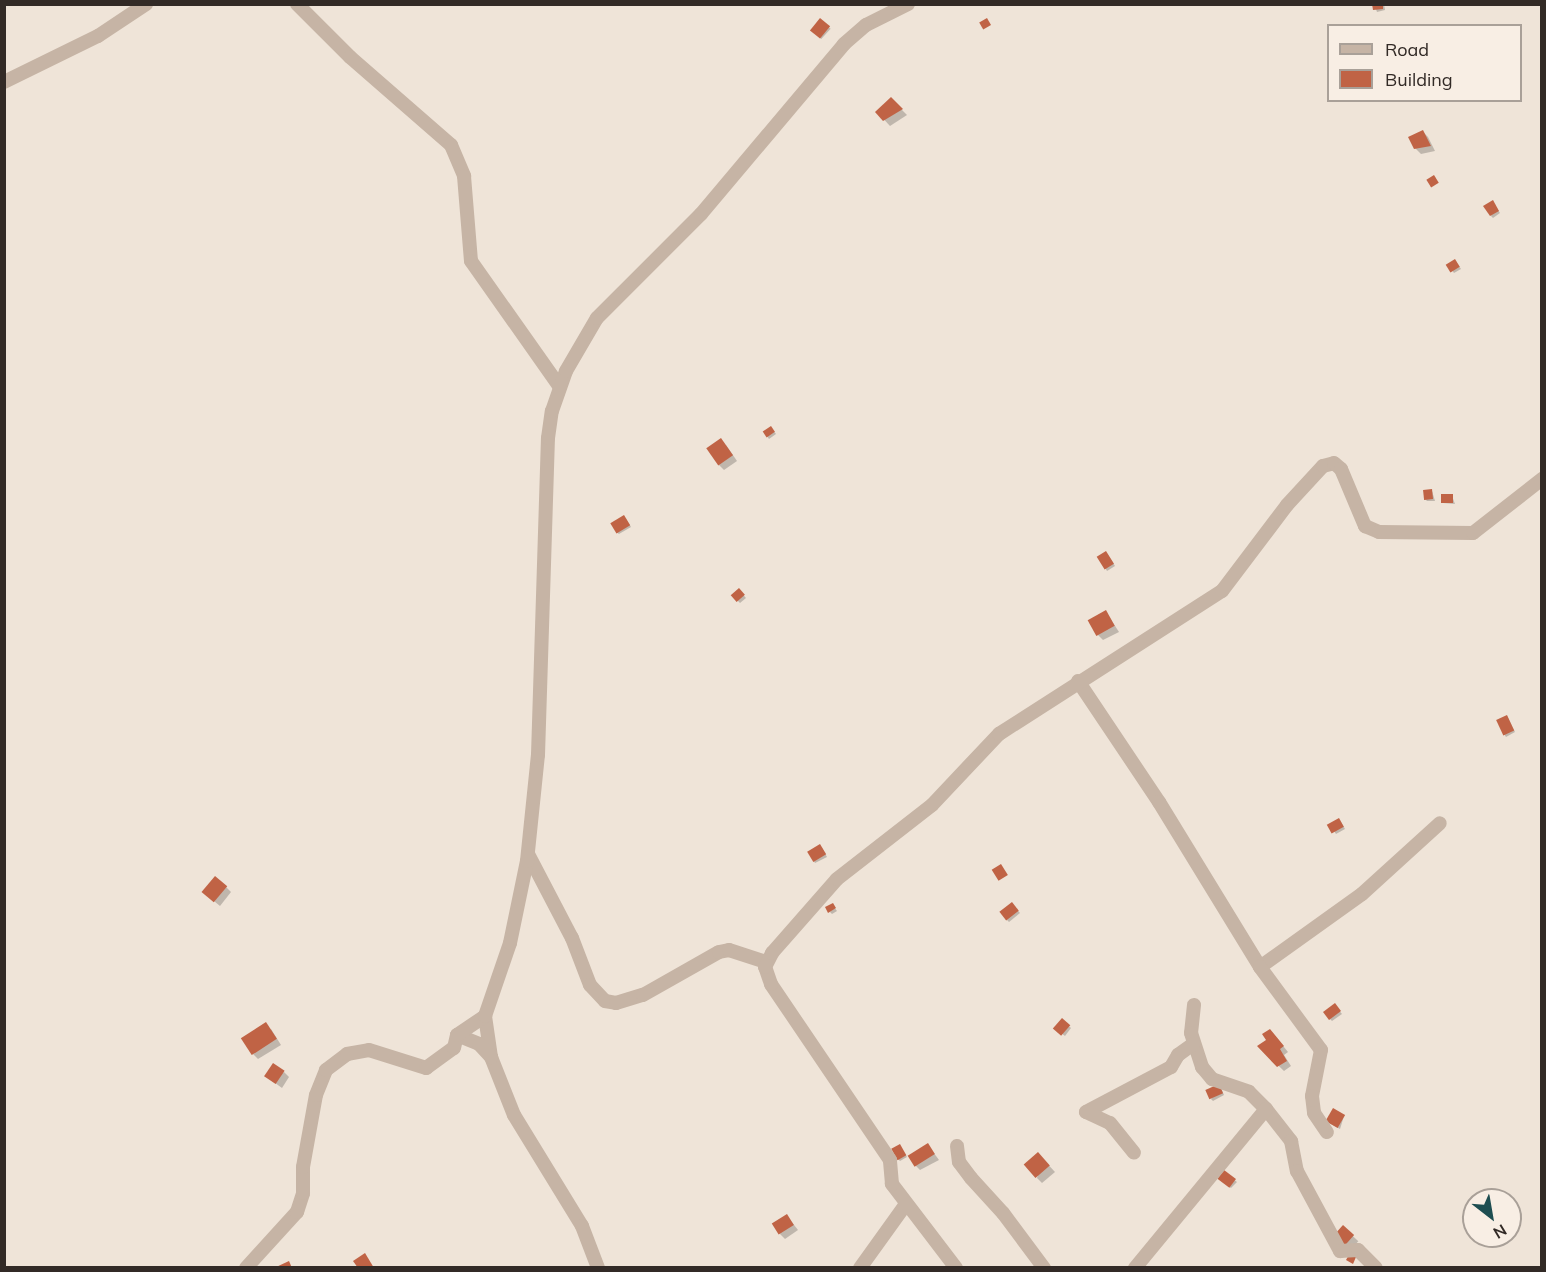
<!DOCTYPE html>
<style>
body{margin:0}
#map{position:relative;width:1546px;height:1272px;overflow:hidden;background:#efe4d8;font-family:Mulish,sans-serif}
div>[style]{position:absolute}
.shadow>*{inset:0;background:#0003;transform-origin:0 0}
.building>*{inset:0;background:#c06345;transform-origin:0 0}
.street>*{height:14px;margin:-7px;padding:0 7px;transform-origin:7px;border-radius:7px;background:#c6b4a5}
span{translate:-50% -50%;white-space:nowrap;text-align:center;line-height:1.15;-webkit-text-stroke:4.5px #f8eee4;paint-order:stroke}
.frame{position:absolute;inset:0;border:6px solid #322a26;pointer-events:none}
.legend{position:absolute;left:1327px;top:24px;width:195px;height:78px;box-sizing:border-box;background:#f8eee4;border:2px solid #a9a098;margin:0;padding:8px 10px;list-style:none;font-size:18px;color:#322a26}
.legend li{display:flex;align-items:center;gap:12px;height:30px}
.legend b{width:30px;border:2px solid #a9a098}
.north{position:absolute;left:1462px;top:1188px;width:60px;height:60px;box-sizing:border-box;background:#f8eee4;border:2px solid #a9a098;border-radius:50%;rotate:149deg;font-size:16px;font-weight:700;line-height:24px;text-align:center;color:#322a26}
.north::after{content:'';display:block;margin:auto;width:21px;height:27px;background:#1e4e51;clip-path:polygon(50% 0,100% 100%,50% 72%,0 100%)}
</style>
<div id="map">
<div class="shadow">
<i style="clip-path:polygon(1374px 4px,1384px 4px,1385px 10px,1377px 12px)"></i>
<i style="left:821px;top:20px;width:13px;height:14px;rotate:42deg"></i>
<i style="clip-path:polygon(891px 99px,907px 115px,890px 126px,877px 112px)"></i>
<i style="clip-path:polygon(1423px 132px,1428px 137px,1435px 151px,1421px 154px,1415px 148px)"></i>
<i style="clip-path:polygon(1494px 204px,1500px 213px,1493px 218px,1491px 216px)"></i>
<i style="clip-path:polygon(1457px 263px,1461px 269px,1454px 273px,1448px 265px)"></i>
<i style="clip-path:polygon(773px 430px,776px 434px,769px 439px,764px 432px)"></i>
<i style="clip-path:polygon(726px 445px,737px 461px,724px 470px,719px 465px)"></i>
<i style="clip-path:polygon(1432px 491px,1435px 501px,1427px 501px,1425px 499px)"></i>
<i style="clip-path:polygon(1452px 496px,1455px 504px,1443px 503px)"></i>
<i style="clip-path:polygon(626px 519px,631px 527px,619px 534px,616px 532px)"></i>
<i style="clip-path:polygon(1108px 555px,1115px 566px,1107px 571px,1099px 557px)"></i>
<i style="clip-path:polygon(739px 590px,746px 598px,740px 603px,733px 596px)"></i>
<i style="clip-path:polygon(1106px 612px,1119px 632px,1103px 640px,1098px 635px)"></i>
<i style="clip-path:polygon(1507px 716px,1515px 732px,1506px 737px,1504px 734px)"></i>
<i style="clip-path:polygon(1341px 822px,1345px 829px,1336px 834px,1330px 825px)"></i>
<i style="clip-path:polygon(822px 848px,827px 857px,815px 863px,809px 852px)"></i>
<i style="clip-path:polygon(226px 887px,231px 892px,220px 906px,209px 897px)"></i>
<i style="clip-path:polygon(1012px 904px,1020px 913px,1009px 922px,1007px 920px)"></i>
<i style="clip-path:polygon(834px 907px,837px 911px,832px 914px,830px 912px)"></i>
<i style="clip-path:polygon(1337px 1008px,1342px 1014px,1332px 1021px,1330px 1019px)"></i>
<i style="clip-path:polygon(1062px 1020px,1071px 1028px,1065px 1036px,1056px 1029px)"></i>
<i style="clip-path:polygon(271px 1029px,281px 1045px,258px 1059px,253px 1054px)"></i>
<i style="clip-path:polygon(1275px 1036px,1288px 1052px,1284px 1055px,1291px 1066px,1284px 1071px,1259px 1047px)"></i>
<i style="clip-path:polygon(284px 1072px,289px 1077px,282px 1088px,271px 1080px)"></i>
<i style="clip-path:polygon(1221px 1088px,1224px 1095px,1213px 1101px,1211px 1099px)"></i>
<i style="clip-path:polygon(1344px 1116px,1340px 1129px,1329px 1123px)"></i>
<i style="clip-path:polygon(928px 1145px,939px 1160px,920px 1170px,915px 1165px)"></i>
<i style="clip-path:polygon(901px 1148px,907px 1157px,900px 1161px,898px 1159px)"></i>
<i style="clip-path:polygon(1043px 1159px,1055px 1172px,1042px 1183px,1037px 1178px)"></i>
<i style="clip-path:polygon(1224px 1172px,1237px 1182px,1231px 1188px,1221px 1181px)"></i>
<i style="clip-path:polygon(787px 1216px,798px 1230px,785px 1239px,780px 1234px)"></i>
<i style="left:1343px;top:1227px;width:21px;height:13px;rotate:43deg"></i>
</div>
<div class="building">
<i style="clip-path:polygon(1372px 4px,1383px 4px,1383px 9px,1373px 10px)"></i>
<i style="left:820px;top:18px;width:13px;height:16px;rotate:39deg"></i>
<i style="left:987px;top:18px;width:8px;height:9px;rotate:60deg"></i>
<i style="clip-path:polygon(891px 97px,903px 109px,883px 121px,875px 112px)"></i>
<i style="clip-path:polygon(1423px 130px,1431px 146px,1414px 149px,1408px 137px)"></i>
<i style="left:1434px;top:175px;width:9px;height:9px;rotate:58deg"></i>
<i style="clip-path:polygon(1493px 200px,1499px 211px,1490px 216px,1483px 206px)"></i>
<i style="left:1455px;top:259px;width:9px;height:11px;rotate:58deg"></i>
<i style="left:771px;top:426px;width:7px;height:10px;rotate:56deg"></i>
<i style="left:721px;top:438px;width:21px;height:18px;rotate:55deg"></i>
<i style="left:1432px;top:489px;width:10px;height:9px;rotate:84deg"></i>
<i style="left:1453px;top:494px;width:9px;height:12px;rotate:90deg"></i>
<i style="left:624px;top:515px;width:12px;height:16px;rotate:59deg"></i>
<i style="left:1106px;top:551px;width:15px;height:11px;rotate:58deg"></i>
<i style="left:739px;top:588px;width:9px;height:11px;rotate:49deg"></i>
<i style="left:1106px;top:610px;width:18px;height:21px;rotate:61deg"></i>
<i style="left:1507px;top:715px;width:17px;height:12px;rotate:65deg"></i>
<i style="left:1339px;top:818px;width:10px;height:14px;rotate:61deg"></i>
<i style="left:820px;top:844px;width:12px;height:15px;rotate:59deg"></i>
<i style="left:1001px;top:864px;width:13px;height:11px;rotate:58deg"></i>
<i style="left:215px;top:876px;width:16px;height:21px;rotate:40deg"></i>
<i style="left:1012px;top:902px;width:11px;height:16px;rotate:52deg"></i>
<i style="clip-path:polygon(833px 903px,836px 908px,828px 913px,825px 907px)"></i>
<i style="left:1335px;top:1003px;width:10px;height:15px;rotate:53deg"></i>
<i style="left:1062px;top:1018px;width:11px;height:14px;rotate:41deg"></i>
<i style="left:266px;top:1022px;width:20px;height:30px;rotate:57deg"></i>
<i style="clip-path:polygon(1270px 1029px,1284px 1046px,1280px 1049px,1287px 1061px,1277px 1067px,1257px 1046px,1266px 1040px,1262px 1034px)"></i>
<i style="left:273px;top:1063px;width:14px;height:16px;rotate:34deg"></i>
<i style="left:1219px;top:1084px;width:10px;height:15px;rotate:66deg"></i>
<i style="left:1333px;top:1108px;width:14px;height:15px;rotate:30deg"></i>
<i style="left:928px;top:1143px;width:13px;height:24px;rotate:58deg"></i>
<i style="left:900px;top:1144px;width:13px;height:10px;rotate:61deg"></i>
<i style="left:1038px;top:1152px;width:18px;height:19px;rotate:49deg"></i>
<i style="left:1224px;top:1170px;width:15px;height:11px;rotate:37deg"></i>
<i style="left:787px;top:1214px;width:13px;height:18px;rotate:58deg"></i>
<i style="left:1343px;top:1225px;width:15px;height:16px;rotate:42deg"></i>
<i style="clip-path:polygon(365px 1253px,374px 1268px,358px 1268px,353px 1261px)"></i>
<i style="clip-path:polygon(1350px 1253px,1356px 1257px,1353px 1264px,1346px 1260px)"></i>
<i style="clip-path:polygon(289px 1261px,292px 1268px,274px 1268px)"></i>
</div>
<div class="street">
<i style="left:297px;top:4px;width:75px;rotate:45deg"></i>
<i style="left:350px;top:57px;width:134px;rotate:41.1deg"></i>
<i style="left:451px;top:145px;width:34px;rotate:67deg"></i>
<i style="left:464px;top:176px;width:85px;rotate:85.3deg"></i>
<i style="left:471px;top:261px;width:154px;rotate:54.8deg"></i>
<i style="left:4px;top:82px;width:105px;rotate:-26.1deg"></i>
<i style="left:98px;top:36px;width:58px;rotate:-33.7deg"></i>
<i style="left:1078px;top:681px;width:146px;rotate:56.2deg"></i>
<i style="left:1159px;top:802px;width:193px;rotate:58.5deg"></i>
<i style="left:1260px;top:967px;width:125px;rotate:-35.6deg"></i>
<i style="left:1362px;top:894px;width:105px;rotate:-42.3deg"></i>
<i style="left:528px;top:854px;width:95px;rotate:62.4deg"></i>
<i style="left:572px;top:938px;width:50px;rotate:69deg"></i>
<i style="left:590px;top:985px;width:22px;rotate:47deg"></i>
<i style="left:605px;top:1001px;width:11px;rotate:10deg"></i>
<i style="left:616px;top:1003px;width:28px;rotate:-17deg"></i>
<i style="left:643px;top:995px;width:87px;rotate:-29.5deg"></i>
<i style="left:719px;top:952px;width:10px;rotate:-11deg"></i>
<i style="left:729px;top:950px;width:39px;rotate:18deg"></i>
<i style="left:1260px;top:967px;width:103px;rotate:53.7deg"></i>
<i style="left:1321px;top:1050px;width:47px;rotate:101.1deg"></i>
<i style="left:1312px;top:1096px;width:17px;rotate:83deg"></i>
<i style="left:1314px;top:1113px;width:23px;rotate:56deg"></i>
<i style="left:1194px;top:1005px;width:28px;rotate:96deg"></i>
<i style="left:1191px;top:1033px;width:36px;rotate:72deg"></i>
<i style="left:1202px;top:1067px;width:16px;rotate:50deg"></i>
<i style="left:1212px;top:1079px;width:39px;rotate:19deg"></i>
<i style="left:1249px;top:1092px;width:24px;rotate:45deg"></i>
<i style="left:1266px;top:1109px;width:41px;rotate:52deg"></i>
<i style="left:1291px;top:1141px;width:31px;rotate:79deg"></i>
<i style="left:1297px;top:1171px;width:91px;rotate:61.7deg"></i>
<i style="left:1340px;top:1251px;width:18px;rotate:-3deg"></i>
<i style="left:1358px;top:1250px;width:25px;rotate:45deg"></i>
<i style="left:485px;top:1016px;width:41px;rotate:81.7deg"></i>
<i style="left:491px;top:1057px;width:62px;rotate:68.4deg"></i>
<i style="left:514px;top:1115px;width:130px;rotate:58.5deg"></i>
<i style="left:582px;top:1226px;width:45px;rotate:69.1deg"></i>
<i style="left:457px;top:1035px;width:24px;rotate:22deg"></i>
<i style="left:479px;top:1044px;width:18px;rotate:47deg"></i>
<i style="left:1086px;top:1112px;width:96px;rotate:-27.9deg"></i>
<i style="left:1171px;top:1067px;width:14px;rotate:-60deg"></i>
<i style="left:1178px;top:1055px;width:19px;rotate:-36deg"></i>
<i style="left:1086px;top:1112px;width:26px;rotate:25deg"></i>
<i style="left:1110px;top:1123px;width:38px;rotate:51deg"></i>
<i style="left:957px;top:1146px;width:16px;rotate:83deg"></i>
<i style="left:959px;top:1162px;width:20px;rotate:53deg"></i>
<i style="left:971px;top:1178px;width:47px;rotate:47.6deg"></i>
<i style="left:1003px;top:1213px;width:69px;rotate:53.3deg"></i>
<i style="left:246px;top:1268px;width:76px;rotate:-47.7deg"></i>
<i style="left:297px;top:1212px;width:20px;rotate:-72deg"></i>
<i style="left:303px;top:1193px;width:26px;rotate:-90deg"></i>
<i style="left:303px;top:1167px;width:73px;rotate:-79.8deg"></i>
<i style="left:316px;top:1095px;width:27px;rotate:-68deg"></i>
<i style="left:326px;top:1070px;width:26px;rotate:-37deg"></i>
<i style="left:347px;top:1054px;width:22px;rotate:-10deg"></i>
<i style="left:369px;top:1050px;width:60px;rotate:17.5deg"></i>
<i style="left:426px;top:1068px;width:34px;rotate:-36deg"></i>
<i style="left:454px;top:1048px;width:13px;rotate:-77deg"></i>
<i style="left:457px;top:1035px;width:34px;rotate:-34deg"></i>
<i style="left:485px;top:1016px;width:77px;rotate:-71.1deg"></i>
<i style="left:510px;top:943px;width:84px;rotate:-78.3deg"></i>
<i style="left:527px;top:861px;width:107px;rotate:-84.1deg"></i>
<i style="left:538px;top:755px;width:317px;rotate:-88.2deg"></i>
<i style="left:548px;top:438px;width:27px;rotate:-82deg"></i>
<i style="left:552px;top:411px;width:42px;rotate:-70.7deg"></i>
<i style="left:566px;top:371px;width:61px;rotate:-59.7deg"></i>
<i style="left:597px;top:318px;width:147px;rotate:-45deg"></i>
<i style="left:701px;top:214px;width:222px;rotate:-49.9deg"></i>
<i style="left:844px;top:44px;width:29px;rotate:-41deg"></i>
<i style="left:866px;top:25px;width:47px;rotate:-26.6deg"></i>
<i style="left:860px;top:1268px;width:79px;rotate:-54.3deg"></i>
<i style="left:956px;top:1268px;width:106px;rotate:-127.3deg"></i>
<i style="left:892px;top:1184px;width:24px;rotate:-95deg"></i>
<i style="left:890px;top:1160px;width:212px;rotate:-124.1deg"></i>
<i style="left:771px;top:984px;width:18px;rotate:-109deg"></i>
<i style="left:765px;top:967px;width:16px;rotate:-63deg"></i>
<i style="left:772px;top:953px;width:98px;rotate:-48.7deg"></i>
<i style="left:837px;top:879px;width:120px;rotate:-37.9deg"></i>
<i style="left:932px;top:805px;width:98px;rotate:-46.7deg"></i>
<i style="left:999px;top:734px;width:265px;rotate:-32.7deg"></i>
<i style="left:1222px;top:591px;width:108px;rotate:-52.9deg"></i>
<i style="left:1287px;top:505px;width:53px;rotate:-47.3deg"></i>
<i style="left:1323px;top:466px;width:11px;rotate:-15deg"></i>
<i style="left:1334px;top:463px;width:9px;rotate:41deg"></i>
<i style="left:1341px;top:469px;width:62px;rotate:67.2deg"></i>
<i style="left:1365px;top:526px;width:15px;rotate:23deg"></i>
<i style="left:1379px;top:532px;width:94px;rotate:0.6deg"></i>
<i style="left:1473px;top:533px;width:88px;rotate:-38deg"></i>
<i style="left:1135px;top:1268px;width:206px;rotate:-50.5deg"></i>
</div>
<div class="frame"></div>
<ul class="legend">
<li><b style="height:8px;background:#c6b4a5"></b>Road</li>
<li><b style="height:16px;background:#c06345"></b>Building</li>
</ul>
<div class="north">N</div>
</div>
